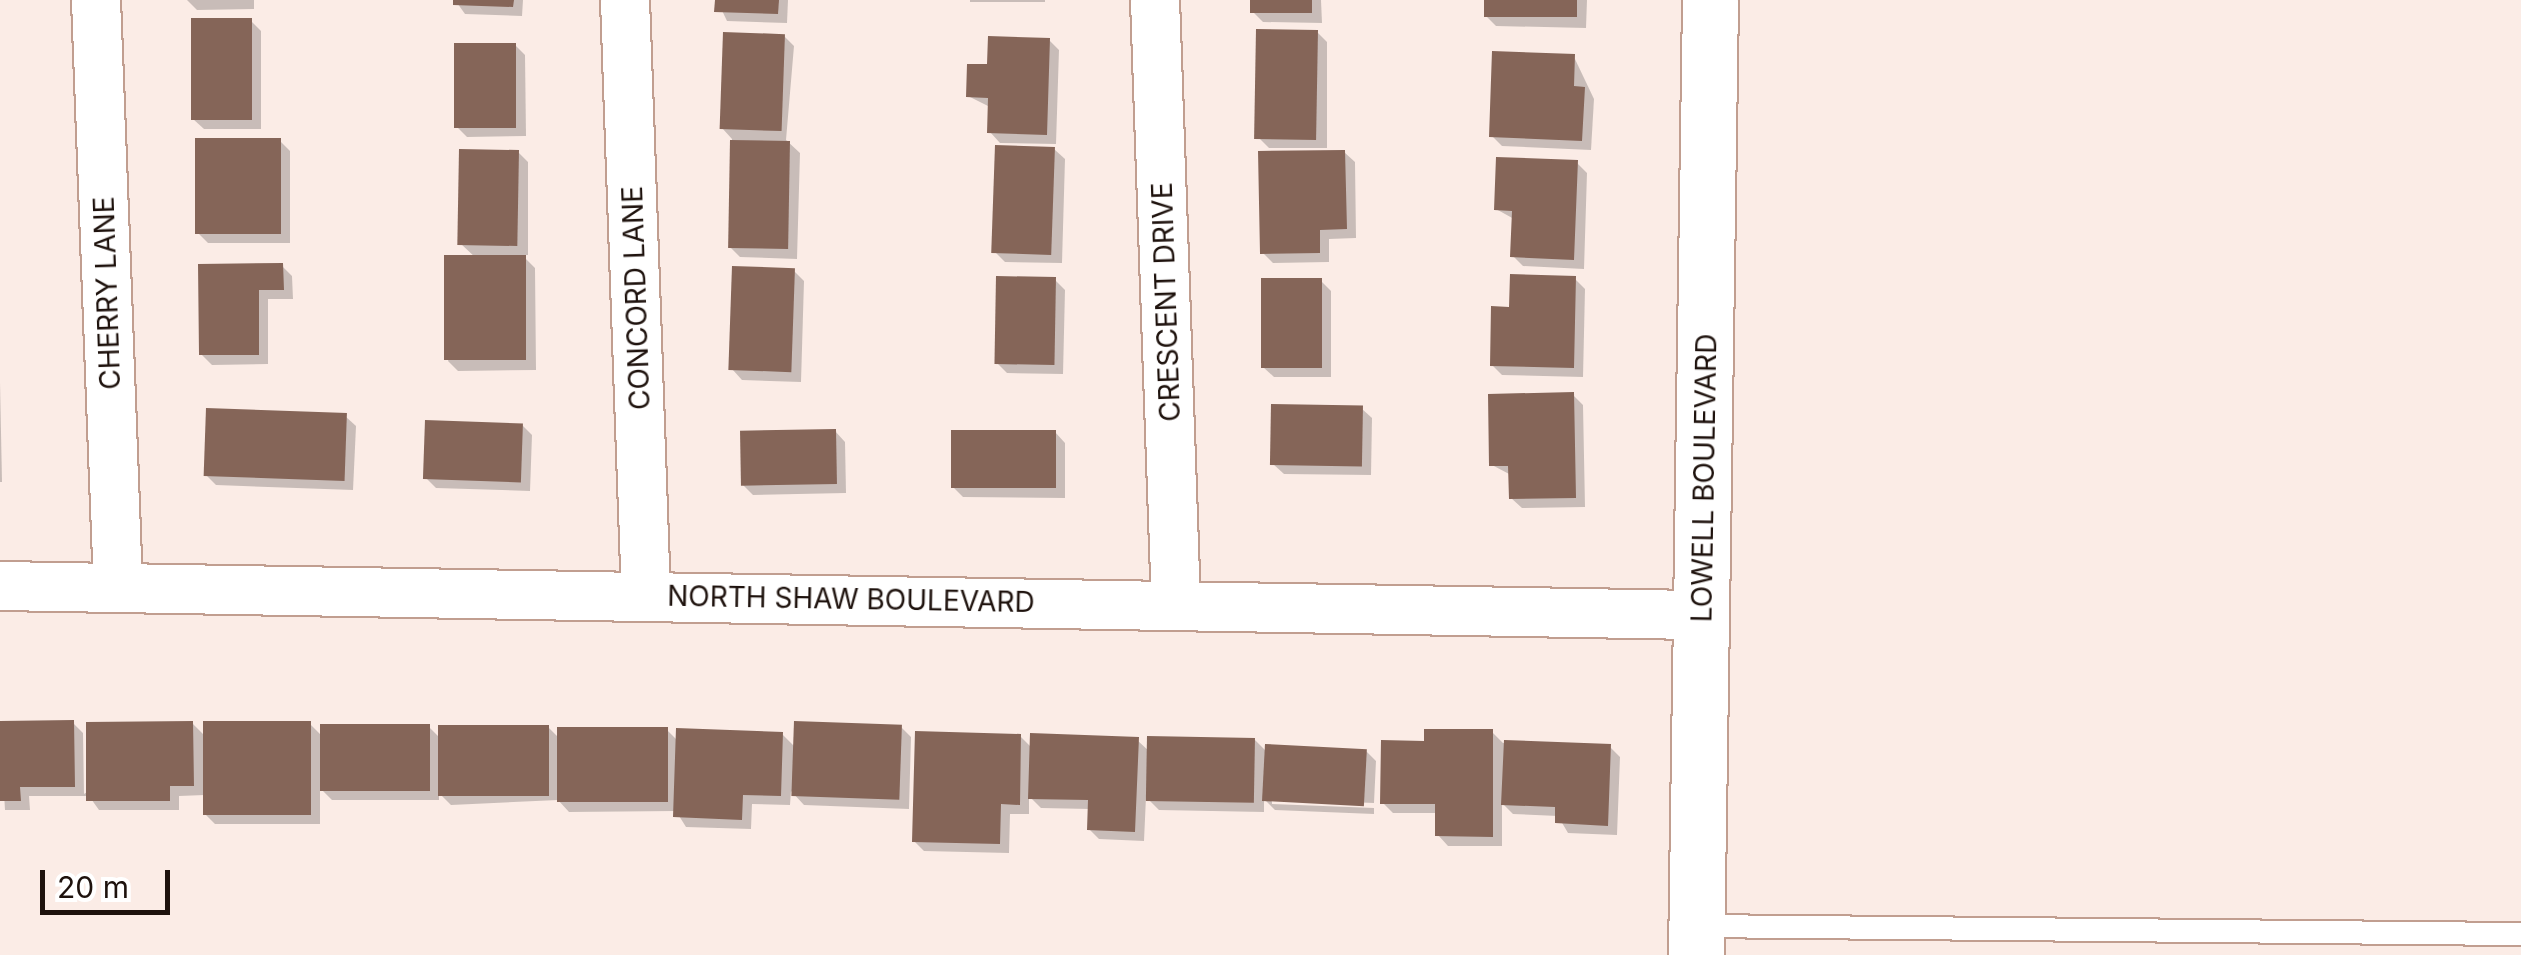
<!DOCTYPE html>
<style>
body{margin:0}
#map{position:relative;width:2521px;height:955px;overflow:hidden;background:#fbece6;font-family:Inter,sans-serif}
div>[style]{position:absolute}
.shadow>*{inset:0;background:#0003;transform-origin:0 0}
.building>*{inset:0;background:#856558;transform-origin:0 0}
.roads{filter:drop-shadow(2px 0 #c19e90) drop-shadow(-2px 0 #c19e90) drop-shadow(0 2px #c19e90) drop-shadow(0 -2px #c19e90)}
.service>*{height:22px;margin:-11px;padding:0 11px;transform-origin:11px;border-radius:11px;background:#fff}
.minor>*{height:48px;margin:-24px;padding:0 24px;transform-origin:24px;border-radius:24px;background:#fff}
.tertiary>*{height:55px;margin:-27.5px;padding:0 27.5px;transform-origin:27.5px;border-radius:27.5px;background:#fff}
span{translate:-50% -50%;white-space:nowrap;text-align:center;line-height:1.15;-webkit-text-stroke:8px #fff;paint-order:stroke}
.street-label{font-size:28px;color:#1e120d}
.scale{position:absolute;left:40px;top:870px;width:130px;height:45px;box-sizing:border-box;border:5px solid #1e120d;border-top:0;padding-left:12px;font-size:30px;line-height:35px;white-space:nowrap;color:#1e120d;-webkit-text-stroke:8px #fff;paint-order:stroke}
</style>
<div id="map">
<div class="shadow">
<i style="clip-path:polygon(187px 0,254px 0,254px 9px,197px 10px)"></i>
<i style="clip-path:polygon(455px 0,523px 0,522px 16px,465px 14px)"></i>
<i style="clip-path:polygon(717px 0,788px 0,787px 23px,727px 21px)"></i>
<i style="left:970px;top:0;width:75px;height:2px"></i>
<i style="clip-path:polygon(1252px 0,1321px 0,1322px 23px,1263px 22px,1253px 12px)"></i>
<i style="clip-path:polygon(1487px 0,1587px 0,1586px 28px,1496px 26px,1486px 16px)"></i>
<i style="clip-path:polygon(251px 21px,261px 31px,261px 129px,204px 129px,193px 119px)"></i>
<i style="clip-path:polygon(1317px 32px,1327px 42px,1327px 148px,1269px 148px,1259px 138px)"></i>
<i style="clip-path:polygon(784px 36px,794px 46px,786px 140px,800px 153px,797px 259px,740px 257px,730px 247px,732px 139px,722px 128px)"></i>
<i style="clip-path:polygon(1049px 40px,1059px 50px,1056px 144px,1000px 143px,990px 132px,990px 107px,968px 96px,990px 66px)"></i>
<i style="clip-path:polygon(515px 45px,525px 55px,526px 136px,467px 137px,457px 127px)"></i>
<i style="clip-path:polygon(1574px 57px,1594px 99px,1591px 150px,1502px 146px,1492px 136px)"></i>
<i style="clip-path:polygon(280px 141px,290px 151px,290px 243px,208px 243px,198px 233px)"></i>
<i style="clip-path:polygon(1054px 149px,1065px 159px,1062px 263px,1005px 262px,995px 252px)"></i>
<i style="clip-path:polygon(518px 152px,528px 162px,528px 255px,522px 255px,535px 268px,536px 370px,458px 371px,448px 361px,476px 258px,461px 244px)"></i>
<i style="clip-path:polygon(1344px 152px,1355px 162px,1356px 238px,1329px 239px,1329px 262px,1273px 263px,1263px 253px)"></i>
<i style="clip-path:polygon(1577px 163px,1587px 173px,1584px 269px,1523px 266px,1513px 256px,1514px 219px,1496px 209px)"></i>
<i style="clip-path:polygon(282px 266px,292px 276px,293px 299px,268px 299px,268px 364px,212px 365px,201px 354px,201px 267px)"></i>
<i style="clip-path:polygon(794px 271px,804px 281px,801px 382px,742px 380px,732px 369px)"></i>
<i style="clip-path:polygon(1575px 279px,1585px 289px,1583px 377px,1502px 375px,1492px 365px,1512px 310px)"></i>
<i style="clip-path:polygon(1055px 280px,1065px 290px,1063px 374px,1007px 373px,997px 363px)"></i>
<i style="clip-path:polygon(1321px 281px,1331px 291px,1331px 377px,1274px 377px,1263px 367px)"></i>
<i style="clip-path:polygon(0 382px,2px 482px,0 482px)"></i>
<i style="clip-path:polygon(1573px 395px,1583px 405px,1585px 507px,1522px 508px,1511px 498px,1511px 475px,1492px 465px)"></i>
<i style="clip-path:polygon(1361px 408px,1372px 418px,1371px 475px,1284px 474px,1273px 464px)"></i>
<i style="clip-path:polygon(345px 416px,356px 426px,353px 490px,216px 485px,206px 475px)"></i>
<i style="clip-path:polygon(522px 425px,532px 435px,530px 491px,436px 488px,426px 478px)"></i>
<i style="clip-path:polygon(835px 431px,845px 442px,846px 493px,753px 495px,743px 485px)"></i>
<i style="clip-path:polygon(1055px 432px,1065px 443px,1065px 498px,963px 497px,953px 487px)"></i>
<i style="clip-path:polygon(73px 723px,83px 733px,84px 794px,192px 723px,205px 736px,310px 724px,322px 736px,428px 726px,440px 738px,548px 727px,560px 739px,667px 730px,678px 741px,782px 734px,796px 748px,901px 727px,911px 737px,909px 809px,804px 805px,791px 791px,790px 805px,752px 804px,751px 829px,686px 827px,676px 811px,569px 812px,558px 800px,451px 805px,439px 793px,439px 800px,332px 800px,320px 788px,320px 824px,215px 824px,205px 814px,205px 795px,179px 796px,179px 810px,99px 810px,89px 796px,29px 796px,30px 810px,5px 810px,0 724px)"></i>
<i style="clip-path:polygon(1492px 732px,1503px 743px,1610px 747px,1620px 757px,1617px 835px,1568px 833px,1558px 816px,1513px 814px,1502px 803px,1502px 846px,1448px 846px,1438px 835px,1438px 813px,1393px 813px,1383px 803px,1427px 743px)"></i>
<i style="clip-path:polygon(1020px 736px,1032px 748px,1137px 740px,1150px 752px,1254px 739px,1268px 753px,1366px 751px,1376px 761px,1374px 803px,1272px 799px,1272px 804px,1374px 808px,1374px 814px,1275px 810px,1264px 799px,1264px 812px,1159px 810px,1146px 797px,1144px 841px,1099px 839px,1089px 829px,1090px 809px,1041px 808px,1029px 796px,1029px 814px,1010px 814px,1009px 853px,924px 851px,914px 841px)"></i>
</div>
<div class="building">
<i style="clip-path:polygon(453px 0,514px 0,513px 7px,453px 5px)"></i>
<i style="clip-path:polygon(715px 0,779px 0,778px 14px,714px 12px)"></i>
<i style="left:1250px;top:0;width:62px;height:13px"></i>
<i style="left:1484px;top:0;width:93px;height:17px"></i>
<i style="left:191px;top:18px;width:61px;height:102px"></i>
<i style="left:1256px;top:29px;width:62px;height:110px;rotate:1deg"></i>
<i style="left:723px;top:32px;width:62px;height:97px;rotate:2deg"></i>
<i style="clip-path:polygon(988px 36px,1050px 38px,1047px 135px,987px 133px,988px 98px,966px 97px,967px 64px,987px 64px)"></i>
<i style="left:454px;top:43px;width:62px;height:85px"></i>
<i style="clip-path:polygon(1492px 51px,1575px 54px,1574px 86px,1585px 87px,1582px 141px,1489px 137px)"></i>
<i style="left:195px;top:138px;width:86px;height:96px"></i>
<i style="left:730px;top:140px;width:60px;height:108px;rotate:1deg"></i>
<i style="left:995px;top:145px;width:60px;height:108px;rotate:2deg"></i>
<i style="left:459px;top:149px;width:60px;height:96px;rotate:1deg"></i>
<i style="clip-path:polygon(1345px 150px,1347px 229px,1320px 230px,1320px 253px,1260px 254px,1258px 151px)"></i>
<i style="clip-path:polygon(1496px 157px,1578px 160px,1574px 260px,1510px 257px,1512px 211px,1494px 210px)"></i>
<i style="left:526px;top:255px;width:105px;height:82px;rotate:90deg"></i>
<i style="clip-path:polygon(283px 263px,284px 290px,259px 290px,259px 355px,199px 355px,198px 264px)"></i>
<i style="left:732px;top:266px;width:63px;height:104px;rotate:2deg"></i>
<i style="clip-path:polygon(1510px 274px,1576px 276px,1574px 368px,1490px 366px,1491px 306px,1509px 307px)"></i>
<i style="left:996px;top:276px;width:60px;height:88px;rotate:1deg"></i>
<i style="left:1261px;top:278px;width:61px;height:90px"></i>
<i style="clip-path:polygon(1574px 392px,1576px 498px,1509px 499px,1508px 466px,1489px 466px,1488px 394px)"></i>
<i style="left:1271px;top:404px;width:92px;height:61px;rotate:1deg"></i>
<i style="left:206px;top:408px;width:141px;height:68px;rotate:2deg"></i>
<i style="left:425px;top:420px;width:98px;height:59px;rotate:2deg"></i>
<i style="left:836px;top:429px;width:55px;height:96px;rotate:89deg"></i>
<i style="left:951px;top:430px;width:105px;height:58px"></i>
<i style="clip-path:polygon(74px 720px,75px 787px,20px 787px,21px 801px,0 801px,0 721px)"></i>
<i style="clip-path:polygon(193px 721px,194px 786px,170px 786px,170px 801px,86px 801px,86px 722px)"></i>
<i style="left:203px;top:721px;width:108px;height:94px"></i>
<i style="left:794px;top:721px;width:108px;height:75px;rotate:2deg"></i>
<i style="left:320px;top:724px;width:110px;height:67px"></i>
<i style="left:438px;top:725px;width:111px;height:71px"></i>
<i style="left:557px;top:727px;width:111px;height:75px"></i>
<i style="clip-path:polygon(676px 728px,783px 732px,781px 796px,743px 795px,742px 820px,673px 817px)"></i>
<i style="clip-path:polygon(1424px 729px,1493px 729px,1493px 837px,1435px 836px,1435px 804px,1380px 804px,1381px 740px,1424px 741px)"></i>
<i style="clip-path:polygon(915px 731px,1021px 734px,1020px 805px,1001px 804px,1000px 844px,912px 842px)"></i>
<i style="clip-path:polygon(1030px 733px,1139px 737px,1135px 832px,1087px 830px,1088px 800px,1028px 799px)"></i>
<i style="left:1147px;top:736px;width:108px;height:65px;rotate:1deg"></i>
<i style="clip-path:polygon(1504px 740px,1611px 744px,1608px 826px,1555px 823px,1555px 807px,1501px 805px)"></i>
<i style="left:1265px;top:744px;width:102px;height:57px;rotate:3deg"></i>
</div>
<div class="roads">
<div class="service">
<i style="left:1696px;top:926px;width:825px;rotate:0.56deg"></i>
</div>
<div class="minor">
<i style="left:96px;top:0;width:587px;rotate:87.85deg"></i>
<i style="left:625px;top:0;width:595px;rotate:87.98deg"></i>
<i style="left:1155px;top:0;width:603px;rotate:88.01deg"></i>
<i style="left:0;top:586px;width:1702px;rotate:0.98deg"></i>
</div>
<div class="tertiary">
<i style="left:1696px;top:955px;width:955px;rotate:-89.16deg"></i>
</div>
</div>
<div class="street-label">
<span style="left:107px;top:293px;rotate:-92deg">CHERRY LANE</span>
<span style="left:636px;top:298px;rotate:-92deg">CONCORD LANE</span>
<span style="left:1166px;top:302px;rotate:-92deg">CRESCENT DRIVE</span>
<span style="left:1704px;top:478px;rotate:-89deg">LOWELL BOULEVARD</span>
<span style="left:851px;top:599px;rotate:1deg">NORTH SHAW BOULEVARD</span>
</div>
<div class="scale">20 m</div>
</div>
